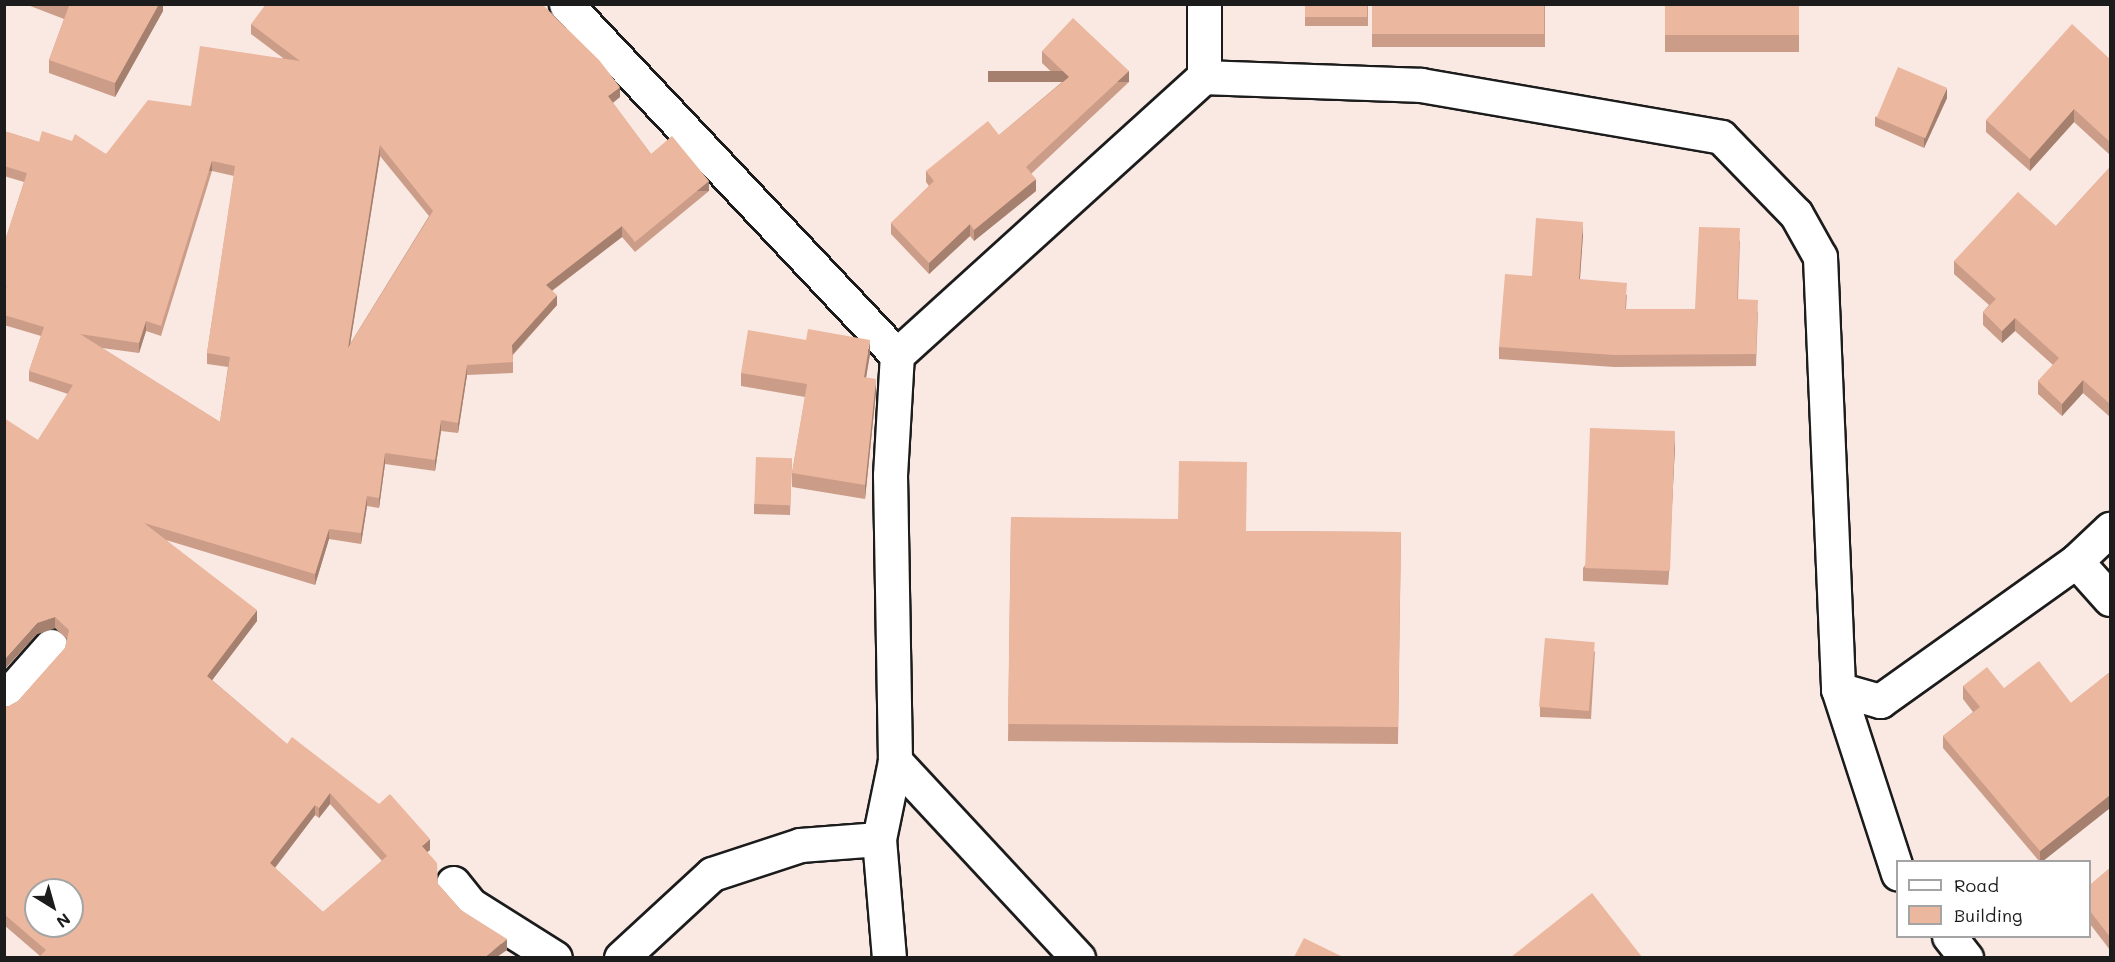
<!DOCTYPE html>
<style>
body{margin:0}
#map{position:relative;width:2115px;height:962px;overflow:hidden;background:#fff;font-family:Mali,sans-serif}
div>[style]{position:absolute}
.built>*{inset:0;background:#f9e9e2}
.roads{filter:drop-shadow(2px 0 #1c1c1c) drop-shadow(-2px 0 #1c1c1c) drop-shadow(0 2px #1c1c1c) drop-shadow(0 -2px #1c1c1c)}
.street>*{height:33px;margin:-16.5px;padding:0 16.5px;transform-origin:16.5px;border-radius:16.5px;background:#fff}
.wall>*{inset:0;background:#cb9d89;transform-origin:0 0}
.shaded-wall>*{inset:0;background:#a5806f;transform-origin:0 0}
.building>*{inset:0;background:#ecb79f;transform-origin:0 0}
span{translate:-50% -50%;white-space:nowrap;text-align:center;line-height:1.15;-webkit-text-stroke:5px #fff;paint-order:stroke}
.frame{position:absolute;inset:0;border:6px solid #1c1c1c;pointer-events:none}
.legend{position:absolute;left:1896px;top:860px;width:195px;height:78px;box-sizing:border-box;background:#fff;border:2px solid #a4a4a4;margin:0;padding:8px 10px;list-style:none;font-size:18px;color:#1c1c1c}
.legend li{display:flex;align-items:center;gap:12px;height:30px}
.legend b{width:30px;border:2px solid #a4a4a4}
.north{position:absolute;left:24px;top:878px;width:60px;height:60px;box-sizing:border-box;background:#fff;border:2px solid #a4a4a4;border-radius:50%;rotate:143deg;font-size:16px;font-weight:700;line-height:24px;text-align:center;color:#1c1c1c}
.north::after{content:'';display:block;margin:auto;width:21px;height:27px;background:#1c1c1c;clip-path:polygon(50% 0,100% 100%,50% 72%,0 100%)}
</style>
<div id="map">
<div class="built">
<i style="clip-path:polygon(evenodd,5px 5px,2110px 5px,2110px 957px,5px 958px,5px 5px,1898px 862px,2090px 862px,2090px 936px,1898px 936px,1898px 862px,5px 5px,36px 890px,72px 890px,72px 926px,36px 926px,36px 890px)"></i>
</div>
<div class="roads">
<div class="street">
<i style="left:566px;top:4px;width:482px;rotate:46.7deg"></i>
<i style="left:1204px;top:77px;width:217px;rotate:2.1deg"></i>
<i style="left:1421px;top:85px;width:304px;rotate:9.8deg"></i>
<i style="left:1721px;top:137px;width:107px;rotate:45.8deg"></i>
<i style="left:1796px;top:214px;width:49px;rotate:60.8deg"></i>
<i style="left:1820px;top:257px;width:432px;rotate:87.6deg"></i>
<i style="left:1838px;top:689px;width:194px;rotate:72deg"></i>
<i style="left:2076px;top:561px;width:51px;rotate:48.2deg"></i>
<i style="left:1838px;top:689px;width:44px;rotate:15.9deg"></i>
<i style="left:1880px;top:701px;width:241px;rotate:-35.5deg"></i>
<i style="left:2076px;top:561px;width:47px;rotate:-43.3deg"></i>
<i style="left:4px;top:699px;width:71px;rotate:-48.4deg"></i>
<i style="left:895px;top:761px;width:269px;rotate:47.1deg"></i>
<i style="left:453px;top:883px;width:28px;rotate:51deg"></i>
<i style="left:471px;top:905px;width:99px;rotate:32.2deg"></i>
<i style="left:1949px;top:936px;width:28px;rotate:52deg"></i>
<i style="left:621px;top:958px;width:124px;rotate:-42.7deg"></i>
<i style="left:712px;top:874px;width:93px;rotate:-18.2deg"></i>
<i style="left:800px;top:845px;width:79px;rotate:-4.3deg"></i>
<i style="left:889px;top:958px;width:119px;rotate:-94.8deg"></i>
<i style="left:879px;top:839px;width:80px;rotate:-78.4deg"></i>
<i style="left:895px;top:761px;width:286px;rotate:-91deg"></i>
<i style="left:890px;top:475px;width:120px;rotate:-86.7deg"></i>
<i style="left:897px;top:355px;width:414px;rotate:-42.2deg"></i>
<i style="left:1204px;top:77px;width:73px;rotate:-90deg"></i>
</div>
</div>
<div class="wall">
<i style="clip-path:polygon(25px 4px,163px 4px,163px 11px,115px 97px,49px 73px,49px 60px,64px 19px)"></i>
<i style="left:1305px;top:4px;width:63px;height:22px"></i>
<i style="left:1372px;top:4px;width:173px;height:43px"></i>
<i style="left:1665px;top:4px;width:134px;height:48px"></i>
<i style="clip-path:polygon(evenodd,251px 24px,620px 97px,613px 103px,651px 154px,709px 191px,635px 252px,622px 237px,552px 291px,557px 305px,513px 355px,513px 373px,467px 375px,458px 433px,441px 431px,435px 471px,385px 464px,379px 508px,367px 506px,361px 544px,329px 539px,315px 585px,166px 540px,257px 621px,212px 680px,287px 744px,430px 850px,427px 852px,438px 884px,461px 910px,507px 950px,40px 956px,4px 925px,4px 706px,9px 706px,18px 701px,65px 648px,67px 639px,55px 628px,37px 634px,38px 440px,68px 394px,29px 381px,29px 371px,41px 336px,4px 325px,4px 244px,24px 182px,4px 176px,4px 131px,39px 142px,106px 154px,191px 106px,283px 58px,251px 34px,251px 24px,380px 156px,429px 216px,350px 344px,380px 156px,251px 24px,212px 171px,234px 176px,207px 353px,207px 364px,228px 367px,220px 422px,102px 348px,139px 353px,146px 331px,161px 336px,212px 171px,251px 24px,330px 804px,382px 861px,323px 912px,275px 868px,315px 815px,319px 818px,330px 804px)"></i>
<i style="clip-path:polygon(1042px 51px,1129px 82px,1031px 174px,1036px 191px,974px 241px,970px 236px,929px 274px,891px 234px,891px 223px,929px 186px,926px 182px,926px 171px,999px 135px,1062px 82px,1042px 63px)"></i>
<i style="clip-path:polygon(2110px 59px,2110px 155px,2074px 122px,2030px 171px,1986px 132px,1986px 120px)"></i>
<i style="clip-path:polygon(1947px 98px,1924px 148px,1875px 126px,1875px 117px)"></i>
<i style="clip-path:polygon(2110px 167px,2110px 417px,2083px 393px,2062px 416px,2038px 394px,2038px 381px,2053px 365px,2015px 331px,2002px 343px,1983px 325px,1983px 312px,1989px 305px,1954px 274px,1954px 261px,2056px 226px)"></i>
<i style="clip-path:polygon(1583px 234px,1580px 279px,1627px 295px,1626px 309px,1695px 309px,1740px 240px,1738px 299px,1758px 312px,1756px 366px,1614px 367px,1499px 359px,1499px 347px,1532px 276px)"></i>
<i style="clip-path:polygon(870px 354px,866px 377px,876px 392px,865px 499px,792px 487px,792px 473px,805px 397px,741px 386px,741px 373px)"></i>
<i style="clip-path:polygon(1675px 445px,1668px 585px,1583px 581px,1583px 568px)"></i>
<i style="clip-path:polygon(792px 458px,790px 515px,754px 514px,754px 504px)"></i>
<i style="clip-path:polygon(1011px 517px,1246px 531px,1401px 532px,1398px 744px,1008px 741px)"></i>
<i style="clip-path:polygon(1595px 651px,1591px 719px,1540px 717px,1540px 707px)"></i>
<i style="clip-path:polygon(2110px 672px,2110px 808px,2043px 861px,2039px 861px,1943px 748px,1943px 736px,1973px 712px,1963px 699px,1963px 686px,2004px 688px,2071px 703px)"></i>
<i style="clip-path:polygon(2110px 868px,2110px 950px,2090px 924px,2090px 885px)"></i>
</div>
<div class="shaded-wall">
<i style="clip-path:polygon(159px 4px,163px 4px,163px 11px,115px 97px,115px 83px)"></i>
<i style="left:1129px;top:71px;width:11px;height:141px;rotate:90deg"></i>
<i style="clip-path:polygon(620px 87px,620px 97px,608px 106px,608px 96px)"></i>
<i style="clip-path:polygon(1947px 88px,1947px 98px,1924px 148px,1924px 138px)"></i>
<i style="clip-path:polygon(2074px 109px,2074px 122px,2030px 171px,2030px 159px)"></i>
<i style="clip-path:polygon(380px 145px,380px 156px,348px 358px,348px 348px)"></i>
<i style="left:212px;top:161px;width:10px;height:173px;rotate:90deg"></i>
<i style="clip-path:polygon(1036px 179px,1036px 191px,974px 241px,974px 230px)"></i>
<i style="left:709px;top:181px;width:10px;height:96px;rotate:90deg"></i>
<i style="clip-path:polygon(1583px 222px,1583px 234px,1579px 291px,1579px 279px)"></i>
<i style="clip-path:polygon(970px 224px,970px 236px,929px 274px,929px 263px)"></i>
<i style="clip-path:polygon(622px 226px,622px 237px,546px 295px,546px 285px)"></i>
<i style="clip-path:polygon(557px 295px,557px 305px,512px 355px,512px 345px)"></i>
<i style="clip-path:polygon(2015px 318px,2015px 331px,2002px 343px,2002px 331px)"></i>
<i style="clip-path:polygon(146px 321px,146px 331px,139px 353px,139px 343px)"></i>
<i style="clip-path:polygon(870px 340px,870px 354px,864px 390px,864px 377px)"></i>
<i style="clip-path:polygon(467px 365px,467px 375px,458px 433px,458px 423px)"></i>
<i style="clip-path:polygon(876px 379px,876px 392px,865px 499px,865px 485px)"></i>
<i style="clip-path:polygon(2083px 380px,2083px 393px,2062px 416px,2062px 404px)"></i>
<i style="clip-path:polygon(441px 420px,441px 431px,435px 471px,435px 460px)"></i>
<i style="clip-path:polygon(1675px 431px,1675px 445px,1668px 585px,1668px 571px)"></i>
<i style="clip-path:polygon(385px 453px,385px 464px,379px 508px,379px 498px)"></i>
<i style="clip-path:polygon(367px 496px,367px 506px,361px 544px,361px 533px)"></i>
<i style="clip-path:polygon(329px 529px,329px 539px,315px 585px,315px 574px)"></i>
<i style="clip-path:polygon(257px 610px,257px 621px,207px 687px,207px 676px)"></i>
<i style="clip-path:polygon(55px 617px,55px 628px,37px 634px,4px 670px,4px 660px,37px 623px)"></i>
<i style="clip-path:polygon(330px 793px,330px 804px,319px 818px,319px 808px)"></i>
<i style="clip-path:polygon(2110px 795px,2110px 808px,2043px 861px,2040px 861px,2040px 851px)"></i>
<i style="clip-path:polygon(315px 805px,315px 815px,270px 874px,270px 863px)"></i>
<i style="clip-path:polygon(430px 839px,430px 850px,422px 856px,422px 846px)"></i>
<i style="clip-path:polygon(507px 939px,507px 950px,497px 957px,485px 957px)"></i>
</div>
<div class="building">
<i style="clip-path:polygon(63px 4px,159px 4px,115px 83px,49px 60px,69px 6px)"></i>
<i style="clip-path:polygon(evenodd,266px 4px,542px 4px,599px 60px,620px 87px,608px 96px,651px 154px,672px 136px,709px 181px,635px 242px,622px 226px,546px 285px,557px 295px,512px 345px,513px 362px,467px 365px,458px 423px,441px 420px,435px 460px,385px 453px,379px 498px,367px 496px,361px 533px,329px 529px,315px 574px,144px 523px,257px 610px,207px 676px,287px 744px,292px 737px,379px 804px,390px 794px,430px 839px,422px 846px,437px 863px,438px 884px,461px 910px,507px 939px,485px 957px,39px 957px,46px 950px,4px 914px,4px 706px,9px 706px,18px 701px,65px 648px,69px 630px,55px 617px,37px 623px,4px 660px,4px 418px,38px 440px,73px 385px,29px 371px,44px 327px,4px 315px,4px 291px,7px 287px,4px 288px,4px 244px,27px 173px,4px 166px,4px 131px,39px 142px,42px 131px,72px 141px,75px 134px,106px 154px,148px 100px,191px 106px,200px 46px,300px 61px,251px 24px,266px 4px,380px 145px,433px 211px,348px 348px,380px 145px,266px 4px,212px 161px,235px 166px,207px 353px,230px 357px,220px 422px,80px 334px,139px 343px,146px 321px,161px 326px,212px 161px,266px 4px,330px 793px,387px 856px,323px 912px,270px 863px,315px 805px,319px 808px,330px 793px,266px 4px,36px 890px,72px 890px,72px 926px,36px 926px,36px 890px)"></i>
<i style="left:1305px;top:4px;width:62px;height:13px"></i>
<i style="left:1372px;top:4px;width:172px;height:30px"></i>
<i style="left:1665px;top:4px;width:134px;height:31px"></i>
<i style="clip-path:polygon(1073px 18px,1129px 71px,1026px 167px,1036px 179px,974px 230px,970px 224px,929px 263px,891px 223px,934px 181px,926px 171px,988px 121px,999px 135px,1069px 77px,1042px 51px)"></i>
<i style="clip-path:polygon(2072px 24px,2110px 59px,2110px 142px,2074px 109px,2030px 159px,1986px 120px)"></i>
<i style="left:1898px;top:67px;width:53px;height:55px;rotate:23deg"></i>
<i style="clip-path:polygon(2110px 167px,2110px 404px,2083px 380px,2062px 404px,2038px 381px,2059px 358px,2015px 318px,2002px 331px,1983px 312px,1996px 299px,1954px 261px,2018px 192px,2056px 226px)"></i>
<i style="clip-path:polygon(1536px 218px,1583px 222px,1579px 279px,1627px 283px,1625px 309px,1695px 309px,1699px 227px,1740px 228px,1737px 299px,1758px 300px,1756px 354px,1614px 355px,1499px 347px,1505px 274px,1532px 276px)"></i>
<i style="clip-path:polygon(808px 329px,870px 340px,864px 377px,876px 379px,865px 485px,792px 473px,807px 384px,741px 373px,748px 330px,806px 340px)"></i>
<i style="left:1590px;top:428px;width:85px;height:140px;rotate:2deg"></i>
<i style="left:756px;top:457px;width:36px;height:47px;rotate:2deg"></i>
<i style="clip-path:polygon(1179px 461px,1247px 462px,1246px 531px,1401px 532px,1398px 727px,1008px 724px,1011px 517px,1178px 519px)"></i>
<i style="left:1545px;top:638px;width:50px;height:69px;rotate:5deg"></i>
<i style="clip-path:polygon(2039px 661px,2071px 703px,2110px 672px,2110px 795px,2040px 851px,1943px 736px,1980px 707px,1963px 686px,1987px 667px,2004px 688px)"></i>
<i style="clip-path:polygon(2110px 868px,2110px 937px,2090px 911px,2090px 885px)"></i>
<i style="clip-path:polygon(1592px 893px,1642px 957px,1511px 957px)"></i>
<i style="clip-path:polygon(1304px 938px,1343px 957px,1294px 957px)"></i>
</div>
<div class="frame"></div>
<ul class="legend">
<li><b style="height:8px;background:#fff"></b>Road</li>
<li><b style="height:16px;background:#ecb79f"></b>Building</li>
</ul>
<div class="north">N</div>
</div>
